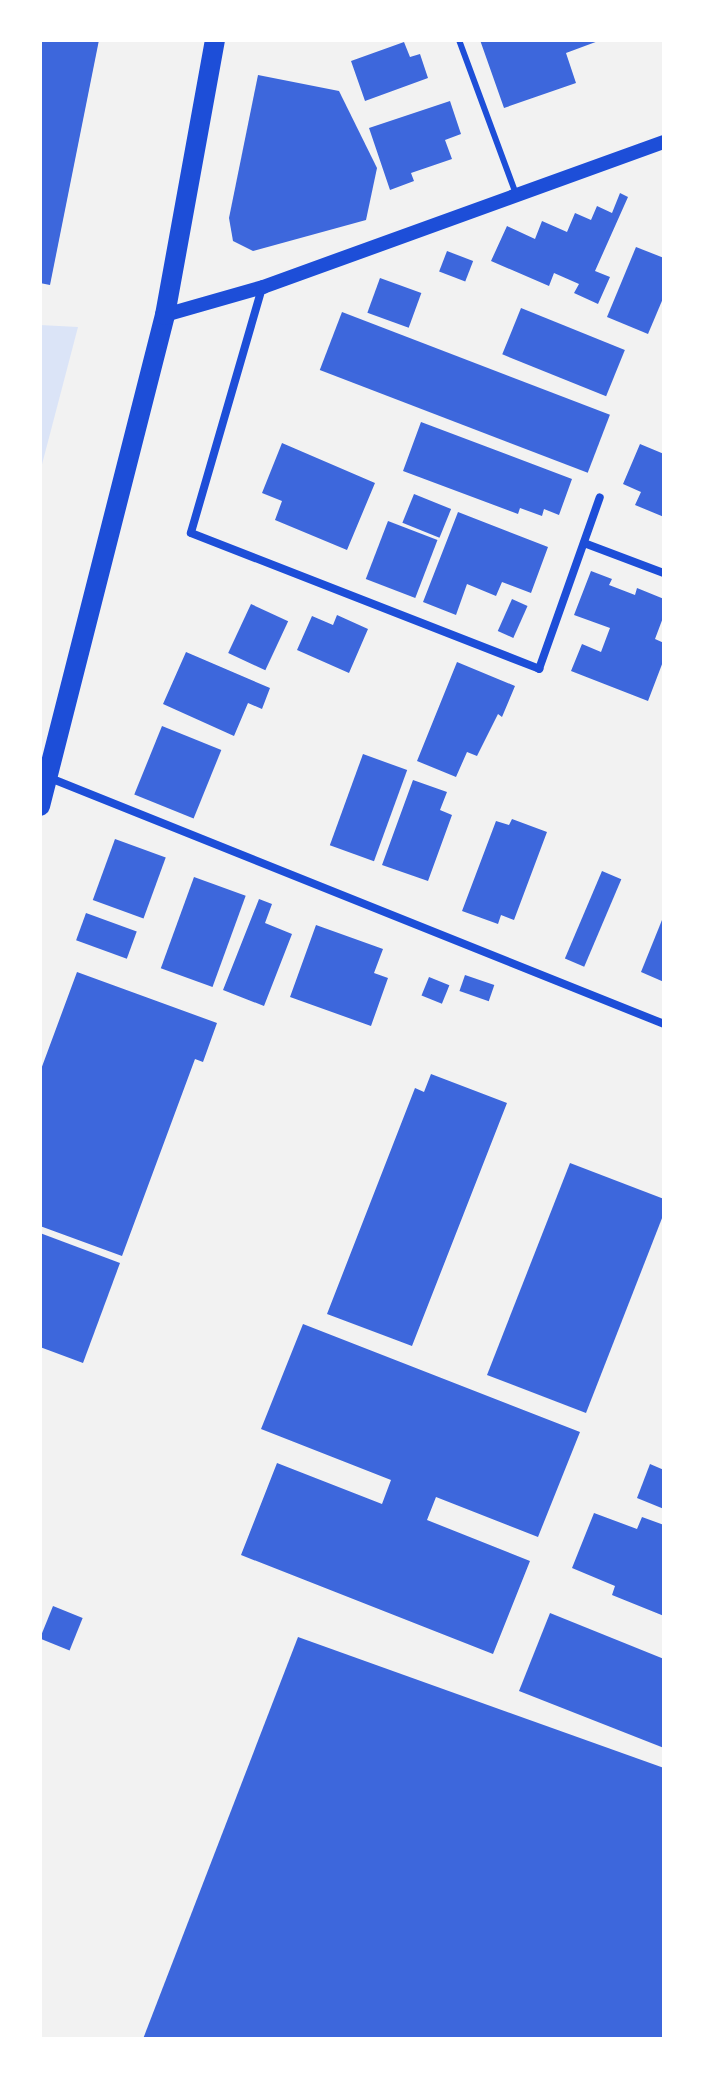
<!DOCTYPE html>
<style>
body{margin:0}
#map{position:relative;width:704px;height:2079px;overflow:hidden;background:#f2f2f2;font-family:"Golos Text",sans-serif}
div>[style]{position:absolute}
.green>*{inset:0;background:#dbe4f7}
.building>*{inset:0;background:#3d67dc;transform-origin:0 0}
.service>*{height:6px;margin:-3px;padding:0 3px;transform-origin:3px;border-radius:3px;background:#1d4ed8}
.minor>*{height:8px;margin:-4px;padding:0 4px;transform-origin:4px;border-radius:4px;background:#1d4ed8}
.tertiary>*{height:14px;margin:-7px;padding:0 7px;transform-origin:7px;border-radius:7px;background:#1d4ed8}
.primary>*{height:20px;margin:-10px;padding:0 10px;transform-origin:10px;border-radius:10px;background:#1d4ed8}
span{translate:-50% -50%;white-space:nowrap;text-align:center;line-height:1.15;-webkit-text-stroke:7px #fff;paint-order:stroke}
.frame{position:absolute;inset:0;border:42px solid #fff;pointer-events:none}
</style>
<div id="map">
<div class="green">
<i style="clip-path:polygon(40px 325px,78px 327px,40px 472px)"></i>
</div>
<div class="building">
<i style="clip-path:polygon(40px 40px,99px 40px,50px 285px,40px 283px)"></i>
<i style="clip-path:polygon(480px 40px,601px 40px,566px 53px,576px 83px,504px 108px)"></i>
<i style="clip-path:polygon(404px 42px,410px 57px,420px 54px,428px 78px,365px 101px,351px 61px)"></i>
<i style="clip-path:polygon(258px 75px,339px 91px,377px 168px,366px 220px,253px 251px,233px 241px,229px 218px)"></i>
<i style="clip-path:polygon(450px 101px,461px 134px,445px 140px,452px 159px,411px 173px,414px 181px,390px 190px,369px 128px)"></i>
<i style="clip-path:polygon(620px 193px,628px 197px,595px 271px,610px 277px,598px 304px,574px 293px,579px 284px,554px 273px,549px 286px,491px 261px,507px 226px,535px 239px,542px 221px,567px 232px,575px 213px,591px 220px,597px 206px,612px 213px)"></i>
<i style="clip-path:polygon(636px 247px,664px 258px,664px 296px,648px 334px,607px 317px)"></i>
<i style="left:447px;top:251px;width:28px;height:22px;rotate:21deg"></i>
<i style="left:380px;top:278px;width:44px;height:37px;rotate:20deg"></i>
<i style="left:521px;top:308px;width:112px;height:50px;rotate:22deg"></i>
<i style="left:342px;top:312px;width:287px;height:62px;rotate:21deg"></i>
<i style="clip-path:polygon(421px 422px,572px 479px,559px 515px,544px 509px,542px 516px,520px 508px,518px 514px,403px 471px)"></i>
<i style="clip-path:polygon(282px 443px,375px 483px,347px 550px,275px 520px,282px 501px,262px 493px)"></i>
<i style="clip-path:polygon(640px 444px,664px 454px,664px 517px,635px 505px,641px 492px,623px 484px)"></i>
<i style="left:414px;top:494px;width:40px;height:31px;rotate:22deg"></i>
<i style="clip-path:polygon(458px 512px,548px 547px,531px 593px,502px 582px,496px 596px,467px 584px,456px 615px,423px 602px)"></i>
<i style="left:388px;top:521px;width:53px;height:62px;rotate:21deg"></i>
<i style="clip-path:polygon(591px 571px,612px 579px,609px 585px,635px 595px,637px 588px,664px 599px,664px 615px,655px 639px,664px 643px,664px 659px,648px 701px,571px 671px,582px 644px,601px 652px,610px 628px,574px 615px)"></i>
<i style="left:512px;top:599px;width:17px;height:35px;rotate:24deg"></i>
<i style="left:251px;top:604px;width:41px;height:54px;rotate:25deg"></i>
<i style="clip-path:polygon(337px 615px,368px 629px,349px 673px,297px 650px,312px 616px,333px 625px)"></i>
<i style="clip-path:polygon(186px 652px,270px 688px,262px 709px,248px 703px,234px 736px,163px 704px)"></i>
<i style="clip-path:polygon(457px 662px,515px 686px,502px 717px,498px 714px,477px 756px,467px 752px,456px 777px,417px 761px)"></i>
<i style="left:162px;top:726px;width:64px;height:74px;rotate:22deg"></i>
<i style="left:363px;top:754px;width:47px;height:97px;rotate:20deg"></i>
<i style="clip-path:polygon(413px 780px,447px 792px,440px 810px,452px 815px,428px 881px,382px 865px)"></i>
<i style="clip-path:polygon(512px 819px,547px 832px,514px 920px,501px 915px,498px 924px,462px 911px,496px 821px,509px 825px)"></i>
<i style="left:115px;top:839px;width:54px;height:65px;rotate:20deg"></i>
<i style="left:602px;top:871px;width:21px;height:95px;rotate:23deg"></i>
<i style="left:194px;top:877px;width:55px;height:97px;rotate:20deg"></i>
<i style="clip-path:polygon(259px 899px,272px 904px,265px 923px,292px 934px,264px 1006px,223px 990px)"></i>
<i style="left:86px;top:913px;width:54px;height:29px;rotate:20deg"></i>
<i style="clip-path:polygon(664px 915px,664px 982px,641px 972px)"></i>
<i style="clip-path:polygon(316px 925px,383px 949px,374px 973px,388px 978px,371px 1026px,290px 997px)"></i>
<i style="clip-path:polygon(77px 972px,217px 1023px,203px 1062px,195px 1059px,122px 1256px,40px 1226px,40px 1072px)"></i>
<i style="left:465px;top:975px;width:31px;height:17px;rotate:19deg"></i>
<i style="left:429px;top:977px;width:22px;height:20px;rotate:22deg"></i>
<i style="clip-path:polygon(431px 1074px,507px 1103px,412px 1346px,327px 1314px,415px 1088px,424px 1092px)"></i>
<i style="clip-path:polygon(570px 1163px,664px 1199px,664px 1213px,586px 1413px,487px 1375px)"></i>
<i style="clip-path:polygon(40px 1233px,120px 1263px,83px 1363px,40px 1347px)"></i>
<i style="clip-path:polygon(303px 1324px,580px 1432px,538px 1537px,436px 1497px,427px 1520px,530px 1561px,493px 1654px,241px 1555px,277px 1463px,382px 1504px,391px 1480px,261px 1429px)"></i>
<i style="clip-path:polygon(650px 1464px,664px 1470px,664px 1509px,637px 1498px)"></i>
<i style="clip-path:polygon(594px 1513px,637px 1529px,642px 1517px,664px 1525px,664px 1616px,612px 1595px,615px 1586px,572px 1568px)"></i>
<i style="left:53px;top:1606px;width:32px;height:35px;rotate:22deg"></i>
<i style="clip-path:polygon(550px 1613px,664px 1659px,664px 1748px,519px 1691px)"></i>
<i style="clip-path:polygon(298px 1637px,664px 1768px,664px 2039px,143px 2039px)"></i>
</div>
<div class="service">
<i style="left:459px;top:40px;width:164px;rotate:69.7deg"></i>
</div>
<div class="minor">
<i style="left:262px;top:288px;width:255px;rotate:106.2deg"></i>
<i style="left:191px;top:533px;width:374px;rotate:21.3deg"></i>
<i style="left:539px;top:669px;width:182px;rotate:-70.5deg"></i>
<i style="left:584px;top:543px;width:85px;rotate:20.6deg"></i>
<i style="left:50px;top:778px;width:661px;rotate:21.83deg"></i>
</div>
<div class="tertiary">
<i style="left:165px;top:315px;width:102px;rotate:-15.9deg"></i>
<i style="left:263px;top:287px;width:426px;rotate:-19.9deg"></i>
</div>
<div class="primary">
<i style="left:40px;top:806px;width:507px;rotate:-75.72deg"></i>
<i style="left:165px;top:315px;width:280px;rotate:-79.7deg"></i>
</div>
<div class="frame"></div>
</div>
